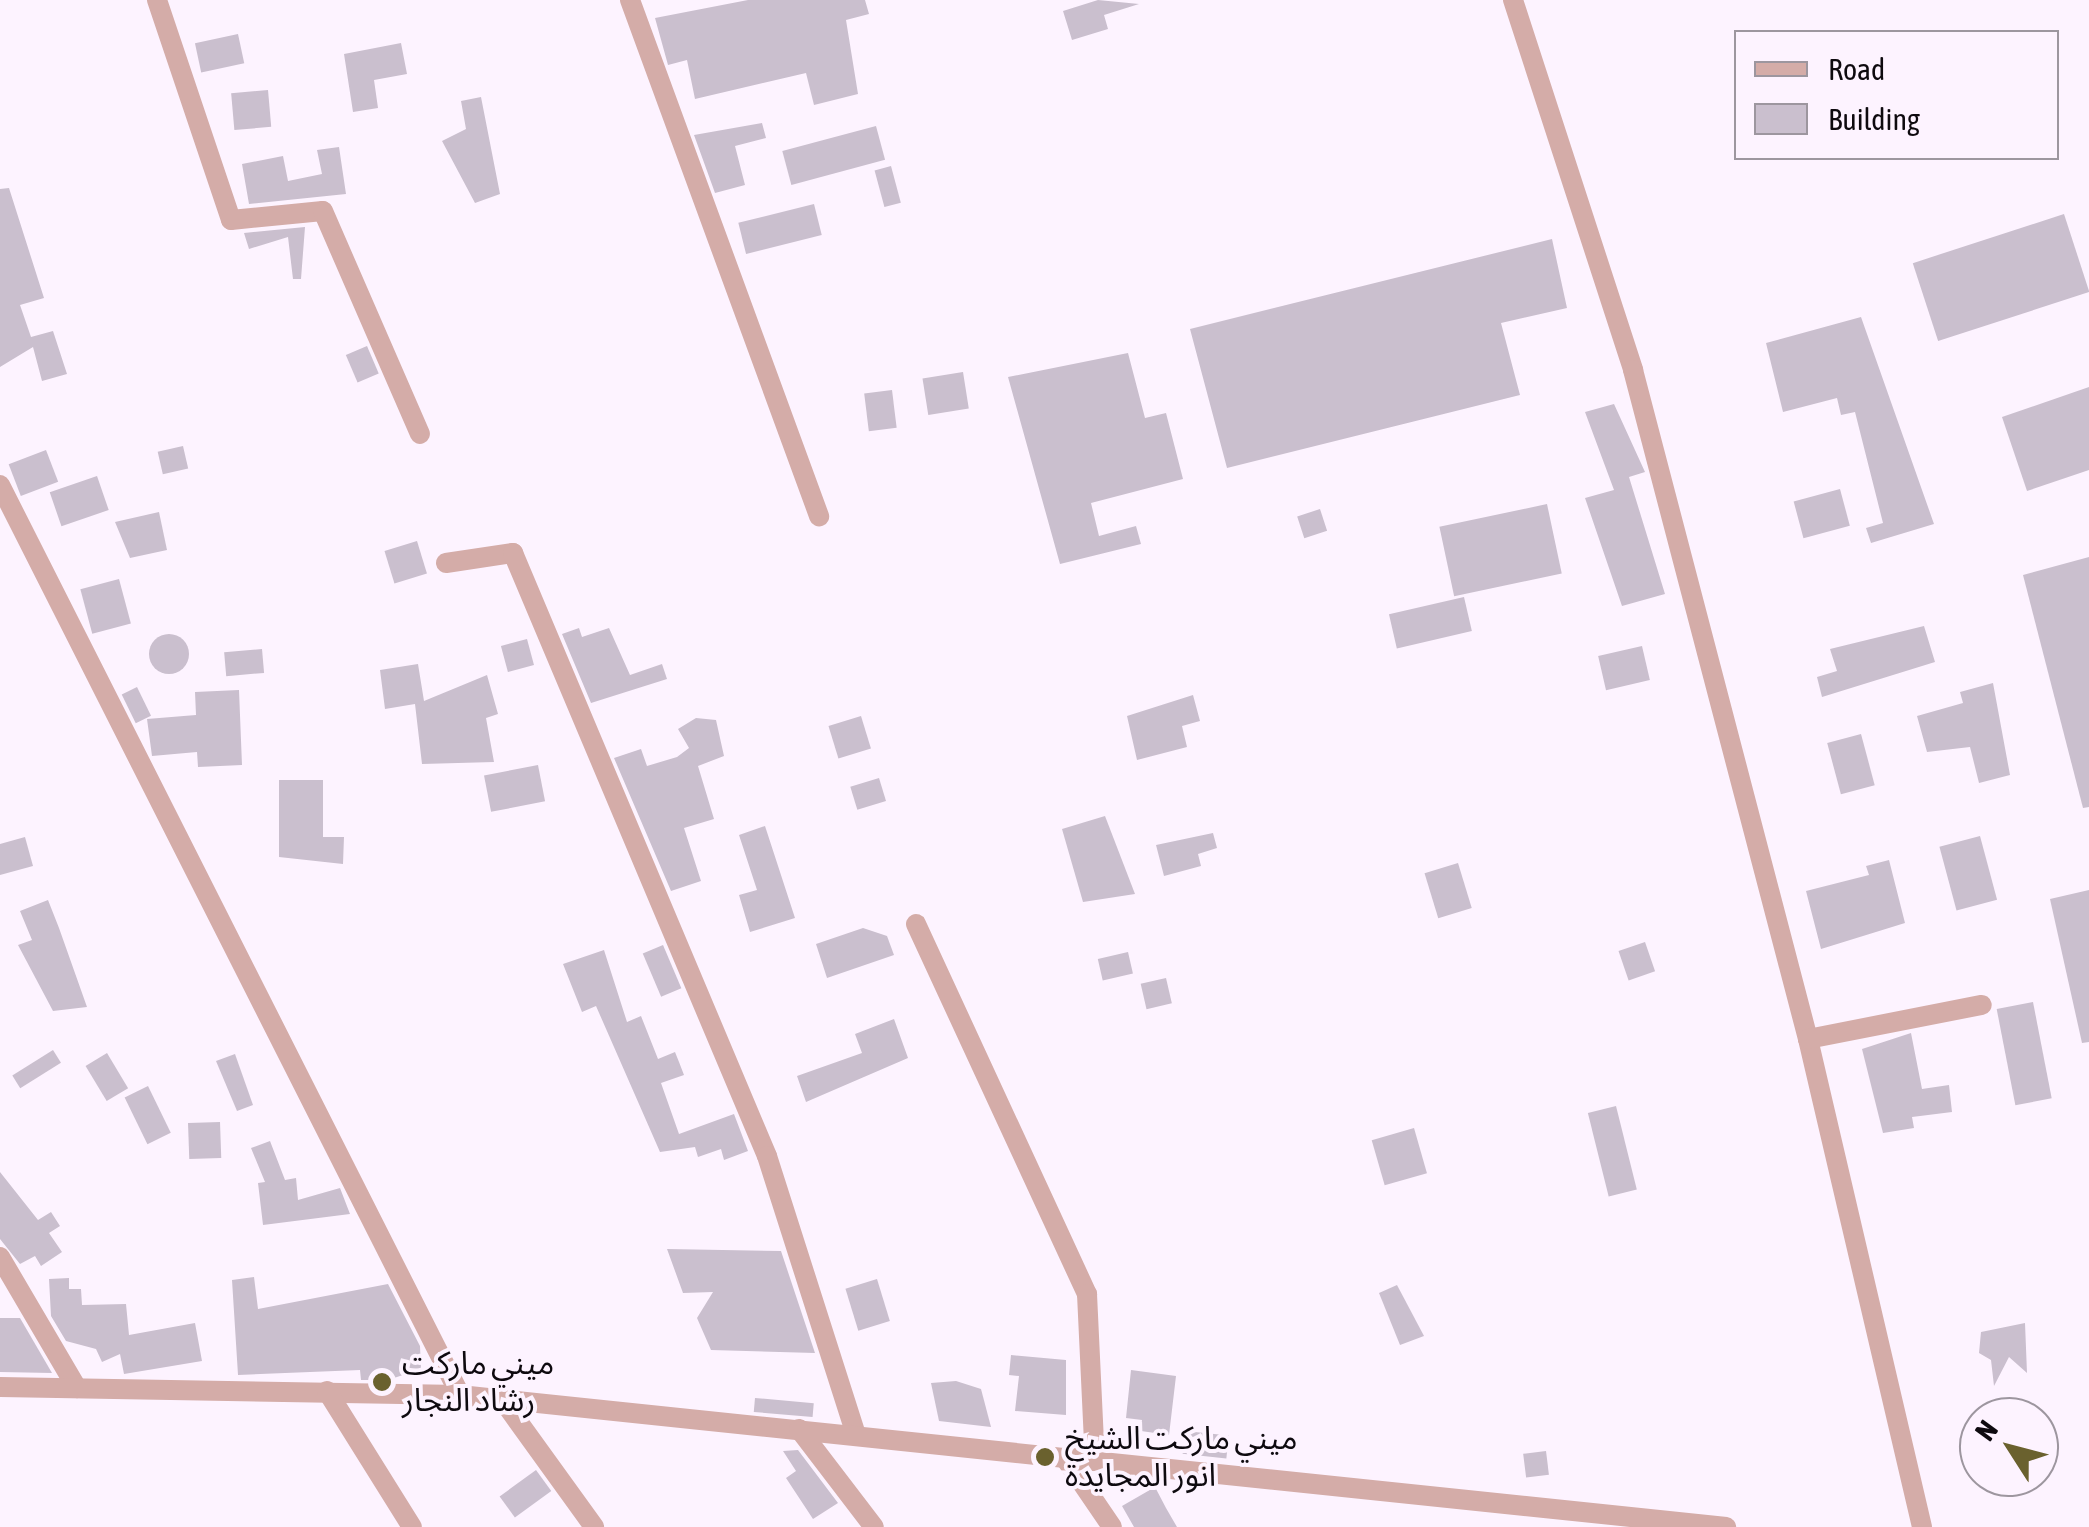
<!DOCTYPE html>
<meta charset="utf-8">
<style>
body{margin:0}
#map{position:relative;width:2089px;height:1527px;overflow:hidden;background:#fdf3ff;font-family:"Asap Condensed","Noto Sans Arabic",sans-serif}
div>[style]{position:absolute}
.building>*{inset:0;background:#cabfce;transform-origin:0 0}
.round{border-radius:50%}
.minor>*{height:20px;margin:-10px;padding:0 10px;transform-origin:10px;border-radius:10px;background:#d4aca8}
.dots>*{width:28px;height:28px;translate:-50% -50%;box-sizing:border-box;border:5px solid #fdf3ff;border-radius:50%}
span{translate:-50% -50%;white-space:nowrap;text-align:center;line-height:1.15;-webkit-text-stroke:8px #fdf3ff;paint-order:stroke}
.poi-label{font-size:32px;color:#0e0a0f}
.left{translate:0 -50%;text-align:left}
.legend{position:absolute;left:1734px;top:30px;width:325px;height:130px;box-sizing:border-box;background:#fdf3ff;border:2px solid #9d969f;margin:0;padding:12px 18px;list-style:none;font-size:30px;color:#0e0a0f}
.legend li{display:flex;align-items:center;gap:20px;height:50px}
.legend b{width:50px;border:2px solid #9d969f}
.north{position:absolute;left:1959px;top:1397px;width:100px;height:100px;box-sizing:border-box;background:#fdf3ff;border:2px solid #9d969f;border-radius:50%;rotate:306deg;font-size:28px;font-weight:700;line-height:40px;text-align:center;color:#0e0a0f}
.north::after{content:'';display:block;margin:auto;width:35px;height:45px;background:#6a612e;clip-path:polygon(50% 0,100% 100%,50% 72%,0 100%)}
</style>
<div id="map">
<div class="building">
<i style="clip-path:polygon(748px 0,865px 0,869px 14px,846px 20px,858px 94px,814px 105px,806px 73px,695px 99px,687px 60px,668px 65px,655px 18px)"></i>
<i style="clip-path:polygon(1098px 0,1139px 4px,1104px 15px,1108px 29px,1072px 40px,1063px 11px)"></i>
<i style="left:238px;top:34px;width:30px;height:44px;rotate:78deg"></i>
<i style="clip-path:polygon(401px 43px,407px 74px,374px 80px,378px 108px,353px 112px,344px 54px)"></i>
<i style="left:268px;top:90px;width:37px;height:37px;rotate:85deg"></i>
<i style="clip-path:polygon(481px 97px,500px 194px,475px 203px,442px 141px,466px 129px,461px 101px)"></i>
<i style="clip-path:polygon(762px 123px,766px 138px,735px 146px,745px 185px,715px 193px,694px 135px)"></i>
<i style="left:876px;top:126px;width:35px;height:97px;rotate:75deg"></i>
<i style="clip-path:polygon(339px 147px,346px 194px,249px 204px,242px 164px,283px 156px,288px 181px,322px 174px,317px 150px)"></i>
<i style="left:891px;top:166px;width:38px;height:17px;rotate:75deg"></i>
<i style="clip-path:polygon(9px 188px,44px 298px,20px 305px,31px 337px,53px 331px,67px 374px,42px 381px,33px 347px,0 367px,0 189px)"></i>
<i style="left:814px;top:204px;width:32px;height:78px;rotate:76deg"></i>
<i style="left:2064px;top:214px;width:82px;height:159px;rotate:72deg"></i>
<i style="clip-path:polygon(305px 227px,301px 279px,293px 279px,288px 237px,249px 249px,244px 233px)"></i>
<i style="clip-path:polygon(1552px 239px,1567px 308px,1501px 323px,1520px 395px,1227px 468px,1190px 329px)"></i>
<i style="clip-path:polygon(1861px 317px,1934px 524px,1871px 543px,1866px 528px,1883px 523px,1855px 412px,1841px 415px,1837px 398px,1783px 412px,1766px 343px)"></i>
<i style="left:367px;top:346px;width:30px;height:23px;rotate:67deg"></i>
<i style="clip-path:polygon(1128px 353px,1145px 418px,1166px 413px,1183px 479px,1091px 503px,1099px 536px,1136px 526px,1141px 544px,1060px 564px,1008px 377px)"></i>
<i style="left:963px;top:372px;width:37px;height:41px;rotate:81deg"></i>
<i style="clip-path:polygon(2089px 387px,2089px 470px,2027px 491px,2002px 417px)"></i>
<i style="left:892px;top:390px;width:38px;height:28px;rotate:83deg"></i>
<i style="clip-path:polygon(1614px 404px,1645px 472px,1629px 477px,1665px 594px,1622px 606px,1585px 498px,1614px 490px,1585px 412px)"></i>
<i style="left:183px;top:446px;width:23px;height:26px;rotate:77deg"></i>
<i style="left:46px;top:450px;width:34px;height:40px;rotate:69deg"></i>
<i style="left:97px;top:476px;width:36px;height:50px;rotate:71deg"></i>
<i style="left:1840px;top:489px;width:38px;height:48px;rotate:75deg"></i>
<i style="left:1547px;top:504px;width:71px;height:110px;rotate:78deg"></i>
<i style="left:1320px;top:509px;width:23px;height:24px;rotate:72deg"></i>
<i style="clip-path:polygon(159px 512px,167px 550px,130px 558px,115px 522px)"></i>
<i style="left:417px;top:541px;width:34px;height:34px;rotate:73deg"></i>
<i style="clip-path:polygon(2089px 557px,2089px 807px,2083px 808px,2023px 575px)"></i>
<i style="left:119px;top:579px;width:46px;height:40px;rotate:75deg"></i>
<i style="left:1464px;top:597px;width:35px;height:77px;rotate:77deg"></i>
<i style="clip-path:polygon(1924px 626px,1935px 662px,1822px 697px,1817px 677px,1837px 671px,1830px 649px)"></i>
<i style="clip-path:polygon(579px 628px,582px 637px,609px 628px,630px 675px,662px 664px,667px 679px,591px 703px,562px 634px)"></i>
<i class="round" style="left:149px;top:634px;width:40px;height:40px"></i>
<i style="left:527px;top:639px;width:27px;height:27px;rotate:75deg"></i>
<i style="left:1642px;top:646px;width:35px;height:45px;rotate:77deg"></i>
<i style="left:262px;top:649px;width:24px;height:38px;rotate:85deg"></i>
<i style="clip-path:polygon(418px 664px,424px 701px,487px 675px,498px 714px,486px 718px,494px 762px,422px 764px,415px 704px,385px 709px,380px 670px)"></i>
<i style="clip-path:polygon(1993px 683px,2010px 775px,1979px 783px,1970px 747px,1927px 752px,1917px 716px,1963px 703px,1960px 692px)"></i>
<i style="left:137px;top:687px;width:32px;height:17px;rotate:64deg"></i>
<i style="clip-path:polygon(239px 690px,242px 765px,198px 767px,197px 752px,152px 756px,147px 719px,196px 715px,195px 692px)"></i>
<i style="clip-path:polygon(1193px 695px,1200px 721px,1182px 726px,1187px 747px,1137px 760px,1127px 716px)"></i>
<i style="left:861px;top:716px;width:34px;height:34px;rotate:73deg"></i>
<i style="clip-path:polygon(696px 718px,716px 720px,724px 756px,698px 766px,714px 819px,684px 828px,701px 881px,671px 891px,614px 758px,641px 749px,647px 766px,677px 757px,689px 748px,678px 729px)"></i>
<i style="left:1861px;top:734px;width:53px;height:35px;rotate:75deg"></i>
<i style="left:538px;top:765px;width:37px;height:55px;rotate:79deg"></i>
<i style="left:879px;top:778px;width:24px;height:30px;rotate:73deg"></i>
<i style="clip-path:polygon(279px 780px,323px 780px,323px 837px,344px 837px,343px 864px,279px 857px)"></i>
<i style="clip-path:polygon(1105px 816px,1135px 894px,1083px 902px,1062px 829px)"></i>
<i style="clip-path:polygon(765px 826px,795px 918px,750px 932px,739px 895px,757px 890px,739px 835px)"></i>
<i style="clip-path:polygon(1213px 833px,1217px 848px,1198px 854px,1201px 866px,1164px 876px,1156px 845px)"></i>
<i style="left:1980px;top:836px;width:66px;height:42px;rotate:75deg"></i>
<i style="clip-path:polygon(25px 837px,33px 866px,0 875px,0 844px)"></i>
<i style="clip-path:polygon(1889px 860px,1905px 923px,1821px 949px,1806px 891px,1869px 875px,1866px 866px)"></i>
<i style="left:1458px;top:863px;width:47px;height:35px;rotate:73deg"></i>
<i style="clip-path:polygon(2089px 890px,2089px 1042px,2082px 1043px,2050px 899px)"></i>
<i style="clip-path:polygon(48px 900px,59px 928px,87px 1007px,53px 1011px,18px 945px,32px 940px,20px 911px)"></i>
<i style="clip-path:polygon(863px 928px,887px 936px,894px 955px,827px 978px,816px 944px)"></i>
<i style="left:1645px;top:942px;width:31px;height:28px;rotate:71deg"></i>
<i style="left:663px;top:945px;width:47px;height:22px;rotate:67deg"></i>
<i style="clip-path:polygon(604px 950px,627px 1022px,641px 1016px,658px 1059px,675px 1052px,679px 1062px,684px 1075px,661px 1083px,679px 1134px,734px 1114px,748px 1151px,724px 1160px,721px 1149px,698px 1157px,695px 1147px,660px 1152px,596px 1006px,582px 1012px,563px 964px)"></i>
<i style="left:1128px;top:952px;width:22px;height:31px;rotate:77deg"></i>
<i style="left:1166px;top:978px;width:26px;height:26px;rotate:77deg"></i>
<i style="left:2033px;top:1002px;width:98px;height:37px;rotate:79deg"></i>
<i style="clip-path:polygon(894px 1019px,908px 1058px,806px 1102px,797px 1076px,862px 1053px,855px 1034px)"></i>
<i style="clip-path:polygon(1911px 1033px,1922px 1089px,1949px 1085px,1952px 1112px,1912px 1117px,1914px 1128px,1883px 1133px,1862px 1049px)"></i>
<i style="left:53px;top:1050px;width:15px;height:48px;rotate:58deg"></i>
<i style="left:107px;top:1053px;width:41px;height:25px;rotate:59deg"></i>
<i style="clip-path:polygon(235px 1054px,253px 1105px,237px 1111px,216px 1061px)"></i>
<i style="left:148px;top:1086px;width:52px;height:26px;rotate:64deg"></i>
<i style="left:1616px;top:1106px;width:86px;height:29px;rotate:76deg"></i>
<i style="left:220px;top:1122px;width:36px;height:32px;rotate:88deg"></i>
<i style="left:1414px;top:1128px;width:47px;height:44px;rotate:74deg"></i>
<i style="clip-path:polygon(270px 1141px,285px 1180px,296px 1178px,298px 1200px,340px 1188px,350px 1214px,263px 1225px,258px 1183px,265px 1182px,251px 1148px)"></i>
<i style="clip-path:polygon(0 1172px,38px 1220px,51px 1212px,60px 1226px,49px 1233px,62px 1252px,41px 1266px,35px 1256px,20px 1264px,0 1239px)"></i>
<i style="clip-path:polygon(667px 1249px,781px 1251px,815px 1353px,711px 1350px,697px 1318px,713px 1292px,683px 1293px)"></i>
<i style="clip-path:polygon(254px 1277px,258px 1309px,388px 1284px,420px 1346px,421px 1369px,388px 1380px,361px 1380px,360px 1370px,238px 1375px,232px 1280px)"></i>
<i style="clip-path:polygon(69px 1278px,69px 1289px,81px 1289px,82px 1305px,126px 1304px,129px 1335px,195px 1323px,202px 1361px,124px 1374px,120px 1354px,102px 1362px,96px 1349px,66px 1341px,51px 1316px,49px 1279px)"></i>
<i style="left:877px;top:1279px;width:44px;height:33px;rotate:73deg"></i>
<i style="clip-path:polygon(1397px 1285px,1424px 1336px,1400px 1345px,1379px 1293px)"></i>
<i style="clip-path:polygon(0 1318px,20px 1318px,52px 1373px,0 1372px)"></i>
<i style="clip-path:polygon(2025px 1323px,2027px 1373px,2009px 1357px,1994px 1386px,1991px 1360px,1979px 1353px,1981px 1332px)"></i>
<i style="clip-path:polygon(1011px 1355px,1066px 1360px,1066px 1415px,1015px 1411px,1019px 1376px,1009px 1375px)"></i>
<i style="clip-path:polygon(1131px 1370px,1176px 1376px,1169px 1435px,1141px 1431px,1142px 1420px,1126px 1418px)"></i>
<i style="clip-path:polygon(956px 1381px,981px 1389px,991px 1427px,939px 1421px,931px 1383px)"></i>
<i style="left:755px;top:1398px;width:59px;height:14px;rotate:5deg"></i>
<i style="left:1185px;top:1431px;width:44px;height:23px;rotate:6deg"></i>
<i style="clip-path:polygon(798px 1450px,838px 1503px,813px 1519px,786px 1478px,796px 1471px,783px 1451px)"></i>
<i style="left:1546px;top:1451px;width:24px;height:23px;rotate:83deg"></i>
<i style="left:536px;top:1470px;width:26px;height:45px;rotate:54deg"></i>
<i style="clip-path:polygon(1155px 1487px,1166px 1508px,1177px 1527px,1134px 1527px,1122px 1506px)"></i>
</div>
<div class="minor">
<i style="left:157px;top:0;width:232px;rotate:71.4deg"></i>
<i style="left:231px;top:220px;width:92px;rotate:-5.6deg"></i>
<i style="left:323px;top:211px;width:243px;rotate:66.5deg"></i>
<i style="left:630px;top:0;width:550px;rotate:69.88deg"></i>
<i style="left:1513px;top:0;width:389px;rotate:72deg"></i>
<i style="left:1633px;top:370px;width:692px;rotate:75.34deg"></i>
<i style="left:1808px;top:1039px;width:501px;rotate:76.85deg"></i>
<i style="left:0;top:485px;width:1020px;rotate:63.18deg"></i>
<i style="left:446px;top:563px;width:68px;rotate:-8.5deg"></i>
<i style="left:513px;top:553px;width:654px;rotate:67.16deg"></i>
<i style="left:767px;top:1156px;width:289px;rotate:72.3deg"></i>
<i style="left:916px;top:924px;width:408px;rotate:65.2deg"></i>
<i style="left:1087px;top:1294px;width:148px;rotate:87.3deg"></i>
<i style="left:1094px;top:1442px;width:33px;rotate:151deg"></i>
<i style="left:1065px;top:1458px;width:83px;rotate:55.7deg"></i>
<i style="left:1808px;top:1039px;width:177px;rotate:-11.1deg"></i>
<i style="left:0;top:1257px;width:152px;rotate:59.6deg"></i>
<i style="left:0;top:1387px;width:460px;rotate:1deg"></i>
<i style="left:460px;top:1395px;width:1273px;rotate:5.95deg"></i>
<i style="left:327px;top:1391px;width:160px;rotate:58deg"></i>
<i style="left:504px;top:1402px;width:154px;rotate:54.2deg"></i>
<i style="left:799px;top:1429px;width:123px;rotate:52.6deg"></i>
</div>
<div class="dots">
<i style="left:382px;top:1382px;background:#6a612e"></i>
<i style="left:1045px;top:1457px;background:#6a612e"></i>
</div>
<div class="poi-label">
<span class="left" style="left:402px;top:1382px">ميني ماركت<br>رشاد النجار</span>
<span class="left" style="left:1065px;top:1457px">ميني ماركت الشيخ<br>انور المجايدة</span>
</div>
<ul class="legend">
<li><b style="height:12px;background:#d4aca8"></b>Road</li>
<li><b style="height:28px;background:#cabfce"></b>Building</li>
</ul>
<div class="north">N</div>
</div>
